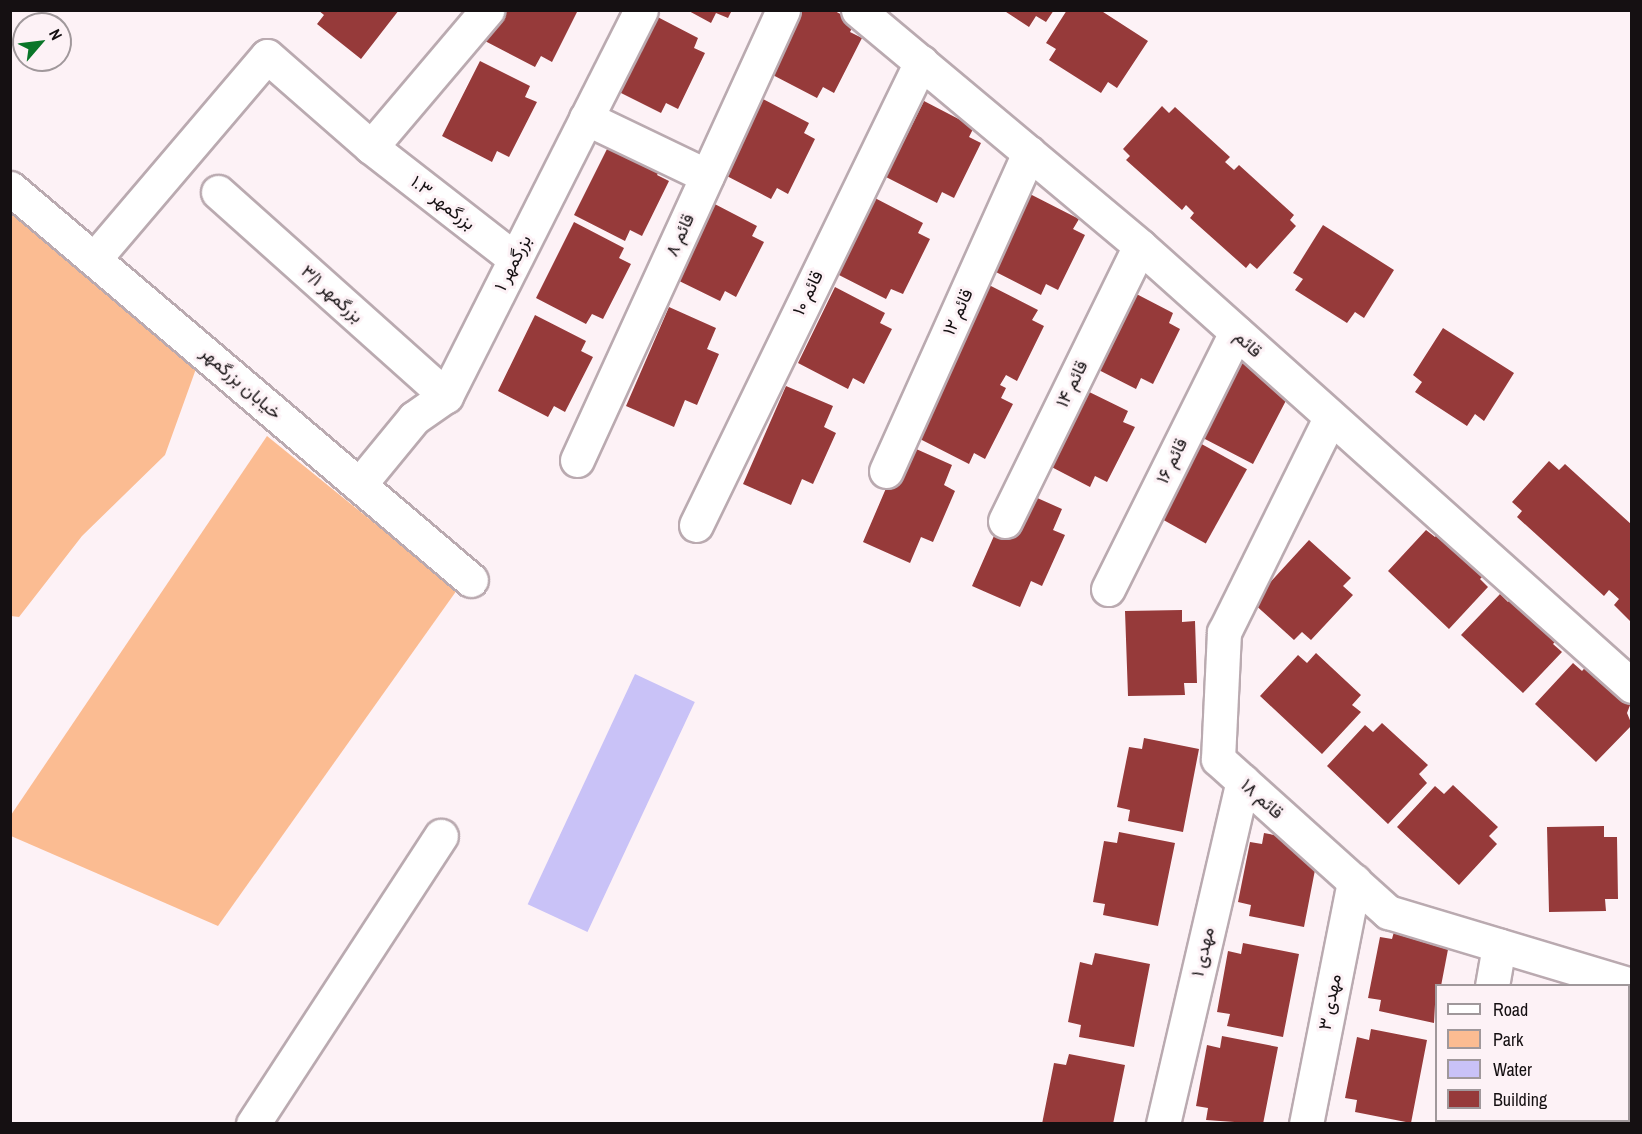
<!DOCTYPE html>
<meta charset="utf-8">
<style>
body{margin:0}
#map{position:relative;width:1642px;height:1134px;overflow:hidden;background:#fdf2f6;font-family:"Archivo Narrow",Vazirmatn,sans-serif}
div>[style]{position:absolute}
.green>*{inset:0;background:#fbbc92}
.water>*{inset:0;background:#c9c2f7;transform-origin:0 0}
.building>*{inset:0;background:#963a3a;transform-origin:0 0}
.roads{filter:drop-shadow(2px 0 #baaab0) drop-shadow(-2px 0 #baaab0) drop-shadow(0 2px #baaab0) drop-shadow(0 -2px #baaab0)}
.minor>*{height:33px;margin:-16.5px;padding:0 16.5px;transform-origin:16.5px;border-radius:16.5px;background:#fff}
.tertiary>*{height:33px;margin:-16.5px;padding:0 16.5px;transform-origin:16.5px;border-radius:16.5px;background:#fff}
span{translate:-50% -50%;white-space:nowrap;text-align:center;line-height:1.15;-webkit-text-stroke:6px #fdf2f6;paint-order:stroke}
.street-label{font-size:18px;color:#151012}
.frame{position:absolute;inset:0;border:12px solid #151012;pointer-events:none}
.legend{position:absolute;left:1435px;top:984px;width:195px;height:138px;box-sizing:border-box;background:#fdf2f6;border:2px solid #a0989b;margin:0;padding:8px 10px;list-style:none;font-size:18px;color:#151012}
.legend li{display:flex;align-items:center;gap:12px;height:30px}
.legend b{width:30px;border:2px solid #a0989b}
.north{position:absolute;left:12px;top:12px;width:60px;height:60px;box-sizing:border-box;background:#fdf2f6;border:2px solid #a0989b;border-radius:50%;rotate:62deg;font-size:16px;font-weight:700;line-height:24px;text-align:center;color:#151012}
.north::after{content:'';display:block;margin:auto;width:21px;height:27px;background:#0a7629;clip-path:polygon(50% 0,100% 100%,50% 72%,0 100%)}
</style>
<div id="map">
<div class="green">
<i style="clip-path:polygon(11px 206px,197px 366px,165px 455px,82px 536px,19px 617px,11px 616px)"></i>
<i style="clip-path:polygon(267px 436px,457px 590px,218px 926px,11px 836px,11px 815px)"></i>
</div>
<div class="water">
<i style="left:635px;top:674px;width:66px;height:254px;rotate:25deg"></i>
</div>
<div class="building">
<i style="clip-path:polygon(318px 10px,399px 10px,361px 59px,317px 24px,324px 15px)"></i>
<i style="clip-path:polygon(500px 10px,578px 10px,552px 62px,541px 56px,535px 67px,485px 41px)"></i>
<i style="clip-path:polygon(687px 10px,732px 10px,728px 18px,716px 13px,711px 23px)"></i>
<i style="clip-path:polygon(798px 10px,833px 10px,855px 22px,850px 32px,862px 38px,834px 93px,823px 87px,817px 98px,767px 72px)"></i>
<i style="clip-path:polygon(1003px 10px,1054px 10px,1046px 22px,1036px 16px,1029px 27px)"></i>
<i style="clip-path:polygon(1067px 10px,1100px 10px,1148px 41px,1117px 88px,1108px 82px,1101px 93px,1049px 60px,1056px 49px,1046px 43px)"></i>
<i style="clip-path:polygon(648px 12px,698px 38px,694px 48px,705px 53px,678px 109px,666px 103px,661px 113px,611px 88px)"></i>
<i style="clip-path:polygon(480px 61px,530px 86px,525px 97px,537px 102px,509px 157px,497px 151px,492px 162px,442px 136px)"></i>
<i style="clip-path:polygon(759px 97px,809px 123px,804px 133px,815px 139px,788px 194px,777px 188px,771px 199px,721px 173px)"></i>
<i style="clip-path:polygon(924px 101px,974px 127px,969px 137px,981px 143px,954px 198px,942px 192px,937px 203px,886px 177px)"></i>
<i style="clip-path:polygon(1162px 106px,1169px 113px,1175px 107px,1230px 157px,1225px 162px,1234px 170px,1239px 165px,1294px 215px,1290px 220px,1296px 226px,1257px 269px,1250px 263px,1246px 268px,1190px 218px,1194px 213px,1186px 205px,1182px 210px,1126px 160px,1130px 156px,1123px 149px)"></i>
<i style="clip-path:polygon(612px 139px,663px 165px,657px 175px,669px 181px,642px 236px,630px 230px,625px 241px,574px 215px)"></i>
<i style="clip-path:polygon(1028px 193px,1079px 219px,1073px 229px,1085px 235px,1058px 290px,1046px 284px,1041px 295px,990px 269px)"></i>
<i style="clip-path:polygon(873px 197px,923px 223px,918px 233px,930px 239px,903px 294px,891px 289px,886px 299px,835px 273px)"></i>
<i style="clip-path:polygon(707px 200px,757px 226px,752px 236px,764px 242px,736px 297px,725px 291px,720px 301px,669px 276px)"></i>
<i style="clip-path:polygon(574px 222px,624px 248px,619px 258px,631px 264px,603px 319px,592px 314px,586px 324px,536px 298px)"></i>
<i style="clip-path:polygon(1323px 225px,1394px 270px,1364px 318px,1355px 312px,1347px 323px,1295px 290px,1303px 279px,1293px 273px)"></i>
<i style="clip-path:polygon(987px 284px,1038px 310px,1032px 320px,1044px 326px,1017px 381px,1006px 375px,1000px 385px,1006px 388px,1001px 398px,1013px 404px,985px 459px,974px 453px,969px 464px,918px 438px)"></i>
<i style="clip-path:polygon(835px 287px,885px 313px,880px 323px,892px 329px,864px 384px,853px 378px,848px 389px,798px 363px)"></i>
<i style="clip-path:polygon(1123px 287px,1173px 313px,1169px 323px,1180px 329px,1153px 384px,1141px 378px,1136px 389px,1085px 363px)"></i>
<i style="clip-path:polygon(669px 307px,716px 328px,707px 349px,719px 354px,697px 405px,685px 400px,674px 427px,626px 406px)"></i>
<i style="clip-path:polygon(535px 315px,586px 341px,581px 351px,593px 357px,565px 412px,554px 406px,548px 417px,498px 391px)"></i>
<i style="clip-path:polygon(1443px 328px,1514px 373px,1484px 421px,1475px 414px,1467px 426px,1415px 392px,1422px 382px,1413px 375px)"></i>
<i style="clip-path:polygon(1242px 363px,1292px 389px,1253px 464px,1203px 438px,1208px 428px,1196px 421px,1225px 367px,1236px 373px)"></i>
<i style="clip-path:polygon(786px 386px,833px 406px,824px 427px,836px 433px,813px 484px,802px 479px,791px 505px,743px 484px)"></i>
<i style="clip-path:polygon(1077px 386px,1128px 411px,1123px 422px,1135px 427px,1107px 482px,1095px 476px,1090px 487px,1040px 461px)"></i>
<i style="left:1198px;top:442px;width:56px;height:85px;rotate:29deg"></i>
<i style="clip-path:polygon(905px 444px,952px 465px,944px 485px,955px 491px,933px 542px,921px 537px,910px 563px,863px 542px)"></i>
<i style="clip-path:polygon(1549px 461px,1559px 470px,1565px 464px,1632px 525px,1632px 623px,1614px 605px,1619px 599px,1609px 590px,1604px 596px,1517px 517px,1522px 511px,1512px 502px)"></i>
<i style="clip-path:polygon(1015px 488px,1062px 509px,1053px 530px,1065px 535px,1042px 586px,1031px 581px,1020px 607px,972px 586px)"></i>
<i style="clip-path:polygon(1443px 528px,1489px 570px,1480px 579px,1488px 587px,1449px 629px,1388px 571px,1426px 530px,1435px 537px)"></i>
<i style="clip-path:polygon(1309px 540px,1351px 578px,1343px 586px,1353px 595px,1311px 640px,1302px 632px,1294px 640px,1252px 602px)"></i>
<i style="clip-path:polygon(1517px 592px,1562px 634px,1553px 644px,1562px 652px,1523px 693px,1461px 635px,1500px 594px,1508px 602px)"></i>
<i style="clip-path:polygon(1182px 610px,1182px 622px,1195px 621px,1197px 683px,1184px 683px,1185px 695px,1128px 696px,1125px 611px)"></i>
<i style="clip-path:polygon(1316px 653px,1361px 695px,1352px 705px,1361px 712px,1322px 754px,1260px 696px,1298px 655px,1307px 663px)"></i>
<i style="clip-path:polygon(1591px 661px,1632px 700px,1627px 713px,1632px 725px,1596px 762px,1535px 704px,1573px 663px,1582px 671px)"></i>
<i style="clip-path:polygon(1382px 723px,1428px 765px,1419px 774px,1427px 783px,1388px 824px,1327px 766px,1365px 725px,1373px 732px)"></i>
<i style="clip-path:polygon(1144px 738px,1199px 749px,1183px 832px,1128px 821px,1130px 810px,1117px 807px,1129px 747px,1142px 749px)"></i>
<i style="clip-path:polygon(1453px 785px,1498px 827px,1489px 836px,1497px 844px,1459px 885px,1397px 827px,1435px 786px,1444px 794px)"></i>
<i style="clip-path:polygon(1604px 826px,1604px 837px,1617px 837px,1618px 899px,1605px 899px,1606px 911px,1549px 912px,1547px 827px)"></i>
<i style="clip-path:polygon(1119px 832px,1175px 843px,1158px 926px,1103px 915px,1105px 904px,1093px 902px,1104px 841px,1117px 843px)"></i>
<i style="clip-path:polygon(1264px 833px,1320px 844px,1304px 927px,1249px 916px,1251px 905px,1238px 902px,1250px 842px,1262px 844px)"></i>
<i style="clip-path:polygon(1395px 928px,1450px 939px,1441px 986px,1436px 986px,1434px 1023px,1379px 1011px,1381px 1000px,1368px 998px,1380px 937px,1392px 939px)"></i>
<i style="clip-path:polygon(1243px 943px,1299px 954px,1283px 1037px,1227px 1026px,1230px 1014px,1217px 1012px,1228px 951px,1241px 954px)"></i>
<i style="clip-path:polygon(1095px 953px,1150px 964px,1134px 1047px,1079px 1037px,1081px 1025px,1068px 1022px,1080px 962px,1092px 965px)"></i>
<i style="clip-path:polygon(1371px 1029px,1427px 1040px,1411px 1123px,1355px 1112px,1357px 1100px,1345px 1098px,1357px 1037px,1369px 1040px)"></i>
<i style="clip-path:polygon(1222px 1036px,1278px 1047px,1263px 1124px,1206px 1120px,1208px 1108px,1196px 1106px,1207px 1045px,1220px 1048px)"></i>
<i style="clip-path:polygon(1069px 1054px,1125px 1065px,1113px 1124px,1042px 1124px,1054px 1063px,1066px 1065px)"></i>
<i style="clip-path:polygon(1490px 1120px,1560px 1120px,1489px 1124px)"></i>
</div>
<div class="roads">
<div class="minor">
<i style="left:586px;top:118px;width:134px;rotate:25.6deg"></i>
<i style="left:371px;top:147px;width:180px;rotate:-49.7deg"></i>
<i style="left:218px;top:192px;width:306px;rotate:41.8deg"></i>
<i style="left:95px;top:258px;width:265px;rotate:-49.6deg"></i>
<i style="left:267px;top:56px;width:138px;rotate:41.2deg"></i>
<i style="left:371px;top:147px;width:182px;rotate:37.9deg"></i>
<i style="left:1329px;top:420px;width:237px;rotate:116.3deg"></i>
<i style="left:1224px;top:632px;width:127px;rotate:92.7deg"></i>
<i style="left:1218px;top:759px;width:229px;rotate:42deg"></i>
<i style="left:1388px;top:912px;width:255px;rotate:16.7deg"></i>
<i style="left:577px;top:460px;width:495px;rotate:-65.4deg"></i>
<i style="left:886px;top:471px;width:349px;rotate:-65.8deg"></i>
<i style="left:359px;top:485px;width:87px;rotate:-50.6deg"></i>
<i style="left:414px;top:418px;width:39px;rotate:-35deg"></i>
<i style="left:446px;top:396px;width:432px;rotate:-63.2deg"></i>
<i style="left:1005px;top:521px;width:306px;rotate:-63.9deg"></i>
<i style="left:696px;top:525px;width:515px;rotate:-64.08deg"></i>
<i style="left:1108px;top:589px;width:287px;rotate:-63.5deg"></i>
<i style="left:1492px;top:986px;width:41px;rotate:-80.1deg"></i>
<i style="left:253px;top:1124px;width:344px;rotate:-56.9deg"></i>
<i style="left:1163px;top:1124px;width:352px;rotate:-76.9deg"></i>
<i style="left:1306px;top:1124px;width:248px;rotate:-78.8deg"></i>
<i style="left:1464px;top:1124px;width:4px;rotate:-76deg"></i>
<i style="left:1601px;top:1124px;width:4px;rotate:-76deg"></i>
</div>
<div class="tertiary">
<i style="left:858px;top:10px;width:368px;rotate:39.9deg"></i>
<i style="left:1140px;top:246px;width:660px;rotate:41.81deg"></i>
<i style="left:10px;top:188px;width:605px;rotate:40.38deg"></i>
</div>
</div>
<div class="street-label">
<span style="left:443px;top:203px;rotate:38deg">بزرگمهر ۱.۳</span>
<span style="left:680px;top:235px;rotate:-65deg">قائم ۸</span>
<span style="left:513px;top:263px;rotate:-63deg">بزرگمهر ۱</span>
<span style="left:808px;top:293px;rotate:-64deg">قائم ۱۰</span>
<span style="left:332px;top:294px;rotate:42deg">بزرگمهر ۳/۱</span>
<span style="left:958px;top:312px;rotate:-66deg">قائم ۱۲</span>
<span style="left:1248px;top:344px;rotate:43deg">قائم</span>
<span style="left:241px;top:383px;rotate:41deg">خیابان بزرگمهر</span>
<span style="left:1072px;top:384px;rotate:-64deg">قائم ۱۴</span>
<span style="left:1172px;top:461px;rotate:-64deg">قائم ۱۶</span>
<span style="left:1262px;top:799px;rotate:42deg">قائم ۱۸</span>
<span style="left:1203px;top:952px;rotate:-77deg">مهدی ۱</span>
<span style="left:1330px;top:1002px;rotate:-79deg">مهدی ۳</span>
</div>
<div class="frame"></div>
<ul class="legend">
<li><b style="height:8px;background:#fff"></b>Road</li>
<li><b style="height:16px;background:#fbbc92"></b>Park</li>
<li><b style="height:16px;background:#c9c2f7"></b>Water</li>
<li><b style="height:16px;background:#963a3a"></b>Building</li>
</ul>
<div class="north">N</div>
</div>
